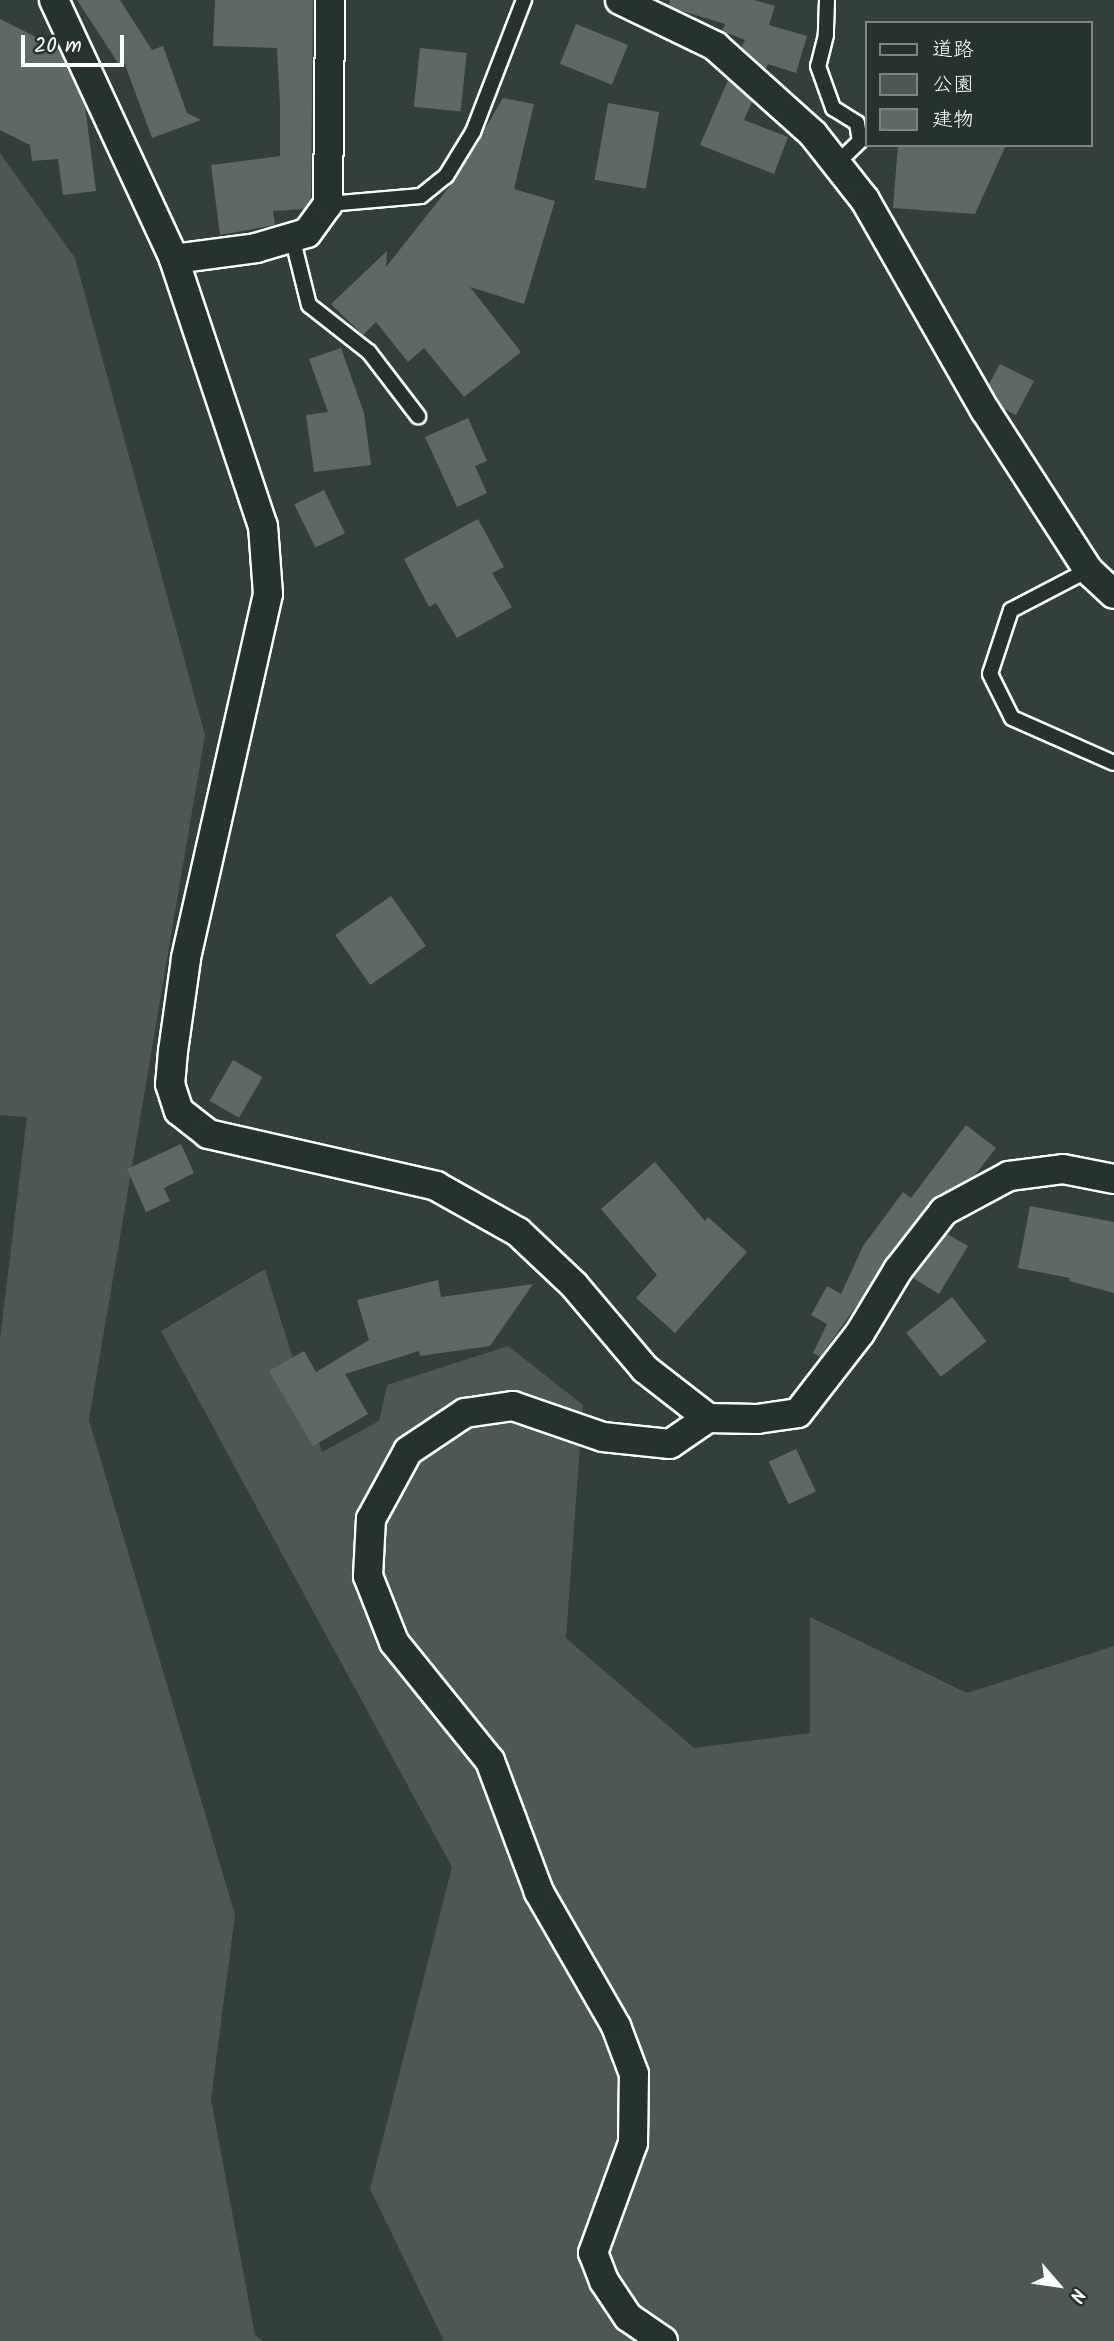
<!DOCTYPE html>
<meta charset="utf-8">
<style>
body{margin:0}
#map{position:relative;width:1114px;height:2341px;overflow:hidden;background:#333f3a;font-family:Kalam,"Klee One",sans-serif}
div>[style]{position:absolute}
.green>*{inset:0;background:#4d5853}
.building>*{inset:0;background:#5f6964;transform-origin:0 0}
.roads{filter:drop-shadow(2px 0 #fff) drop-shadow(-2px 0 #fff) drop-shadow(0 2px #fff) drop-shadow(0 -2px #fff)}
.lane>*{height:14px;margin:-7px;padding:0 7px;transform-origin:7px;border-radius:7px;background:#26332d}
.street>*{height:28px;margin:-14px;padding:0 14px;transform-origin:14px;border-radius:14px;background:#26332d}
span{translate:-50% -50%;white-space:nowrap;text-align:center;line-height:1.15;-webkit-text-stroke:6px #26332d;paint-order:stroke}
.legend{position:absolute;left:865px;top:21px;width:228px;height:126px;box-sizing:border-box;background:#26332d;border:2px solid #7d8581;margin:0;padding:9px 12px;list-style:none;font-size:21px;color:#fff}
.legend li{display:flex;align-items:center;gap:14px;height:35px}
.legend b{width:35px;border:2px solid #7d8581}
.north{position:absolute;left:1023px;top:2250px;width:70px;height:70px;-webkit-text-stroke:5px #26332d;paint-order:stroke;rotate:119deg;font-size:19px;font-weight:700;line-height:28px;text-align:center;color:#fff}
.north::after{content:'';display:block;margin:auto;width:24px;height:32px;background:#fff;clip-path:polygon(50% 0,100% 100%,50% 72%,0 100%)}
.scale{position:absolute;left:21px;top:35px;width:103px;height:32px;box-sizing:border-box;border:4px solid #fff;border-top:0;padding-left:9px;font-size:21px;line-height:24px;white-space:nowrap;color:#fff;-webkit-text-stroke:5px #26332d;paint-order:stroke}
</style>
<div id="map">
<div class="green">
<i style="clip-path:polygon(0 153px,75px 258px,205px 735px,89px 1420px,235px 1915px,211px 2099px,255px 2335px,263px 2341px,0 2341px,0 1339px,27px 1117px,0 1115px)"></i>
<i style="clip-path:polygon(265px 1269px,322px 1452px,379px 1421px,387px 1385px,508px 1346px,583px 1405px,566px 1638px,694px 1748px,810px 1733px,810px 1617px,967px 1693px,1114px 1646px,1114px 2341px,444px 2341px,370px 2189px,452px 1867px,161px 1331px)"></i>
</div>
<div class="building">
<i style="clip-path:polygon(77px 0,120px 0,152px 50px,163px 46px,187px 113px,201px 120px,152px 138px,124px 62px,120px 66px)"></i>
<i style="clip-path:polygon(215px 0,313px 0,311px 199px,304px 209px,273px 211px,275px 225px,220px 235px,211px 165px,280px 156px,280px 104px,277px 48px,213px 46px)"></i>
<i style="clip-path:polygon(670px 0,754px 0,775px 6px,769px 25px,807px 36px,796px 73px,768px 64px,766px 69px,742px 47px,745px 40px,722px 31px,725px 24px,679px 10px,669px 5px)"></i>
<i style="clip-path:polygon(0 19px,58px 48px,85px 106px,96px 191px,63px 195px,58px 159px,32px 161px,30px 145px,0 130px)"></i>
<i style="left:576px;top:24px;width:56px;height:43px;rotate:22deg"></i>
<i style="left:420px;top:48px;width:47px;height:59px;rotate:6deg"></i>
<i style="clip-path:polygon(728px 80px,752px 102px,744px 120px,788px 137px,774px 174px,700px 145px)"></i>
<i style="clip-path:polygon(503px 98px,534px 104px,514px 189px,555px 201px,524px 304px,470px 287px,521px 352px,464px 397px,424px 348px,408px 362px,376px 322px,363px 335px,331px 304px,387px 251px,386px 267px,454px 181px)"></i>
<i style="left:608px;top:103px;width:52px;height:78px;rotate:10deg"></i>
<i style="clip-path:polygon(898px 145px,1006px 145px,975px 214px,893px 208px)"></i>
<i style="clip-path:polygon(341px 348px,364px 413px,371px 465px,314px 472px,306px 415px,328px 412px,309px 359px)"></i>
<i style="clip-path:polygon(1000px 364px,1034px 381px,1016px 415px,1004px 409px,989px 384px)"></i>
<i style="clip-path:polygon(468px 418px,487px 461px,475px 466px,487px 493px,457px 507px,425px 437px)"></i>
<i style="left:324px;top:490px;width:48px;height:33px;rotate:64deg"></i>
<i style="clip-path:polygon(478px 519px,504px 567px,492px 573px,512px 607px,457px 638px,436px 603px,429px 607px,404px 559px)"></i>
<i style="left:391px;top:896px;width:61px;height:68px;rotate:55deg"></i>
<i style="left:233px;top:1060px;width:34px;height:47px;rotate:30deg"></i>
<i style="clip-path:polygon(966px 1125px,996px 1148px,975px 1175px,931px 1201px,820px 1357px,813px 1353px,827px 1324px,811px 1315px,827px 1286px,841px 1294px,863px 1246px,903px 1192px,911px 1198px)"></i>
<i style="clip-path:polygon(181px 1144px,194px 1173px,164px 1188px,170px 1201px,146px 1212px,127px 1169px)"></i>
<i style="clip-path:polygon(655px 1162px,705px 1221px,708px 1217px,747px 1252px,675px 1333px,636px 1298px,657px 1275px,601px 1209px)"></i>
<i style="clip-path:polygon(1030px 1206px,1114px 1222px,1114px 1293px,1069px 1281px,1070px 1278px,1018px 1268px)"></i>
<i style="clip-path:polygon(947px 1234px,968px 1246px,939px 1294px,913px 1278px)"></i>
<i style="clip-path:polygon(438px 1280px,441px 1297px,533px 1284px,490px 1346px,420px 1356px,419px 1351px,345px 1374px,368px 1414px,313px 1446px,269px 1371px,304px 1351px,316px 1372px,369px 1340px,357px 1300px)"></i>
<i style="left:952px;top:1297px;width:56px;height:58px;rotate:52deg"></i>
<i style="left:796px;top:1449px;width:47px;height:30px;rotate:65deg"></i>
</div>
<div class="roads">
<div class="lane">
<i style="left:827px;top:0;width:35px;rotate:92deg"></i>
<i style="left:826px;top:35px;width:32px;rotate:104deg"></i>
<i style="left:818px;top:66px;width:45px;rotate:70.3deg"></i>
<i style="left:833px;top:108px;width:28px;rotate:32deg"></i>
<i style="left:857px;top:123px;width:18px;rotate:81deg"></i>
<i style="left:860px;top:141px;width:33px;rotate:136deg"></i>
<i style="left:328px;top:204px;width:93px;rotate:-4.9deg"></i>
<i style="left:421px;top:196px;width:32px;rotate:-39deg"></i>
<i style="left:446px;top:176px;width:52px;rotate:-58.5deg"></i>
<i style="left:473px;top:132px;width:142px;rotate:-68.9deg"></i>
<i style="left:292px;top:237px;width:70px;rotate:76deg"></i>
<i style="left:309px;top:305px;width:76px;rotate:38.1deg"></i>
<i style="left:369px;top:352px;width:81px;rotate:52.6deg"></i>
<i style="left:1088px;top:570px;width:87px;rotate:152.5deg"></i>
<i style="left:1011px;top:610px;width:67px;rotate:108.2deg"></i>
<i style="left:990px;top:674px;width:49px;rotate:63.4deg"></i>
<i style="left:1012px;top:718px;width:111px;rotate:23.8deg"></i>
</div>
<div class="street">
<i style="left:54px;top:0;width:285px;rotate:65.1deg"></i>
<i style="left:174px;top:259px;width:281px;rotate:71.6deg"></i>
<i style="left:263px;top:526px;width:68px;rotate:85.8deg"></i>
<i style="left:268px;top:594px;width:374px;rotate:102.7deg"></i>
<i style="left:186px;top:959px;width:93px;rotate:98deg"></i>
<i style="left:173px;top:1051px;width:33px;rotate:95deg"></i>
<i style="left:170px;top:1084px;width:28px;rotate:72deg"></i>
<i style="left:179px;top:1111px;width:37px;rotate:38deg"></i>
<i style="left:208px;top:1134px;width:234px;rotate:12.8deg"></i>
<i style="left:436px;top:1186px;width:94px;rotate:29.3deg"></i>
<i style="left:518px;top:1232px;width:77px;rotate:43.4deg"></i>
<i style="left:574px;top:1285px;width:110px;rotate:49.8deg"></i>
<i style="left:645px;top:1369px;width:80px;rotate:37.9deg"></i>
<i style="left:620px;top:0;width:106px;rotate:25.8deg"></i>
<i style="left:715px;top:46px;width:132px;rotate:41.9deg"></i>
<i style="left:813px;top:134px;width:84px;rotate:51.8deg"></i>
<i style="left:865px;top:200px;width:242px;rotate:60.3deg"></i>
<i style="left:985px;top:410px;width:190px;rotate:57.2deg"></i>
<i style="left:1088px;top:570px;width:35px;rotate:43deg"></i>
<i style="left:174px;top:259px;width:83px;rotate:-7.6deg"></i>
<i style="left:256px;top:248px;width:53px;rotate:-16.4deg"></i>
<i style="left:307px;top:233px;width:36px;rotate:-54deg"></i>
<i style="left:328px;top:204px;width:204px;rotate:-89.4deg"></i>
<i style="left:663px;top:2341px;width:42px;rotate:-145.6deg"></i>
<i style="left:628px;top:2317px;width:43px;rotate:-123.7deg"></i>
<i style="left:604px;top:2281px;width:30px;rotate:-111deg"></i>
<i style="left:593px;top:2253px;width:117px;rotate:-70deg"></i>
<i style="left:633px;top:2143px;width:69px;rotate:-89.2deg"></i>
<i style="left:634px;top:2074px;width:51px;rotate:-110.6deg"></i>
<i style="left:616px;top:2026px;width:155px;rotate:-119.9deg"></i>
<i style="left:539px;top:1892px;width:140px;rotate:-110.5deg"></i>
<i style="left:490px;top:1761px;width:153px;rotate:-128.9deg"></i>
<i style="left:394px;top:1642px;width:71px;rotate:-111.5deg"></i>
<i style="left:368px;top:1576px;width:57px;rotate:-87deg"></i>
<i style="left:371px;top:1519px;width:77px;rotate:-61.4deg"></i>
<i style="left:408px;top:1451px;width:69px;rotate:-33.7deg"></i>
<i style="left:465px;top:1413px;width:49px;rotate:-8.3deg"></i>
<i style="left:513px;top:1406px;width:95px;rotate:19deg"></i>
<i style="left:603px;top:1437px;width:67px;rotate:6deg"></i>
<i style="left:670px;top:1444px;width:46px;rotate:-34.4deg"></i>
<i style="left:708px;top:1418px;width:49px;rotate:1.2deg"></i>
<i style="left:757px;top:1419px;width:41px;rotate:-8.3deg"></i>
<i style="left:798px;top:1413px;width:101px;rotate:-52.2deg"></i>
<i style="left:860px;top:1333px;width:74px;rotate:-58.9deg"></i>
<i style="left:898px;top:1270px;width:75px;rotate:-52.1deg"></i>
<i style="left:944px;top:1211px;width:74px;rotate:-28.3deg"></i>
<i style="left:1009px;top:1176px;width:54px;rotate:-7.4deg"></i>
<i style="left:1063px;top:1169px;width:52px;rotate:11.1deg"></i>
</div>
</div>
<ul class="legend">
<li><b style="height:9px;background:#26332d"></b>道路</li>
<li><b style="height:19px;background:#4d5853"></b>公園</li>
<li><b style="height:19px;background:#5f6964"></b>建物</li>
</ul>
<div class="north">N</div>
<div class="scale">20 m</div>
</div>
